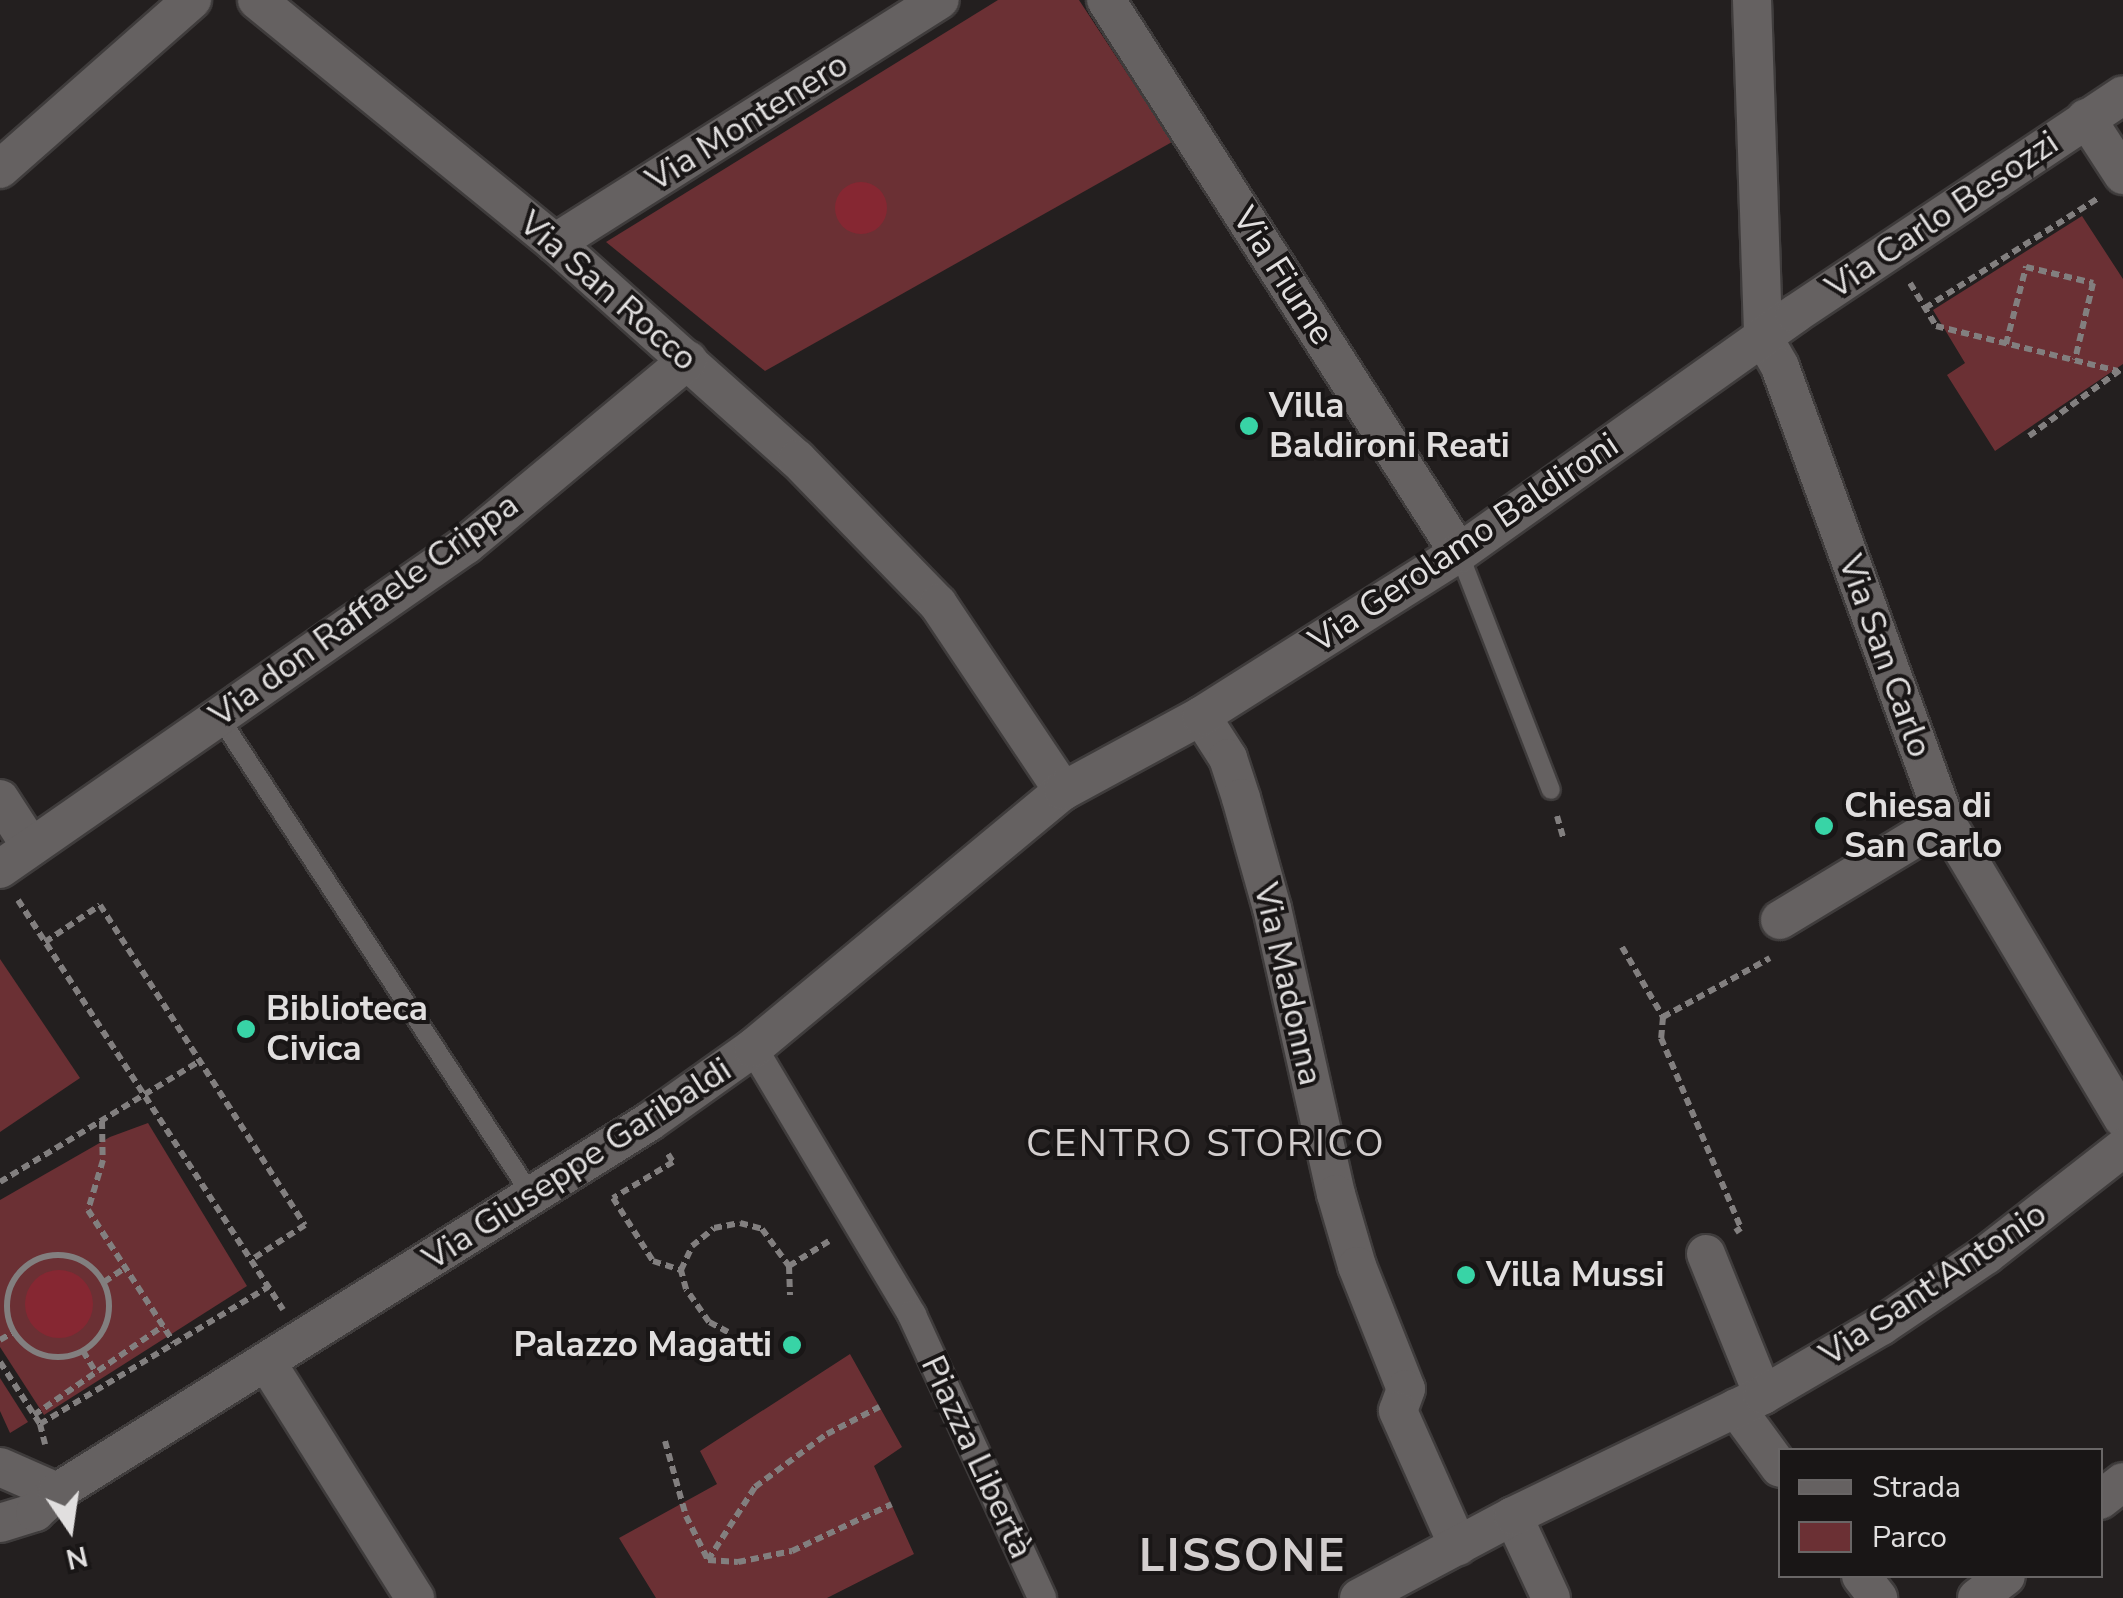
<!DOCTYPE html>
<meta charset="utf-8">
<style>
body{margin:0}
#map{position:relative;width:2123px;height:1598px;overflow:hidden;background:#231f1f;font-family:"Nunito Sans",sans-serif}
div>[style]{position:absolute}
.green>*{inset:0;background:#6b3034}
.water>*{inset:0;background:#862732}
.round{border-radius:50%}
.path>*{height:6px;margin-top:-3px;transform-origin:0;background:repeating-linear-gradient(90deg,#827f7f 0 8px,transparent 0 13px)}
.path>.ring{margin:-3px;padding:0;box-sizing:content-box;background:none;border:6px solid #827f7f;border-radius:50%}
.roads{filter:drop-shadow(2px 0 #3f3c3c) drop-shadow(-2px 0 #3f3c3c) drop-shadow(0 2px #3f3c3c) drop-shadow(0 -2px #3f3c3c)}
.service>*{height:18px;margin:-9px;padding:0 9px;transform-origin:9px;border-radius:9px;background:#656161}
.pedestrian>*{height:28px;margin:-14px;padding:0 14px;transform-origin:14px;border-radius:14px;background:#656161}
.minor>*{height:38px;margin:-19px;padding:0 19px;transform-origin:19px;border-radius:19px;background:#656161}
.dots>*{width:28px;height:28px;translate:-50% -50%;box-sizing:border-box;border:5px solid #191616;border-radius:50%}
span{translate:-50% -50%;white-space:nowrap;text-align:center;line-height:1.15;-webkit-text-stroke:8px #191616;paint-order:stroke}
.street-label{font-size:35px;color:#e1dfdf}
.poi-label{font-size:35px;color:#e1dfdf;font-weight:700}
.left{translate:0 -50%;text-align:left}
.right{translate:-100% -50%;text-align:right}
.neighbourhood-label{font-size:38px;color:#d3cece;letter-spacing:2.5px}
.district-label{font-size:45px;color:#d3cece;font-weight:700;letter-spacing:2.5px}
.legend{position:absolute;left:1778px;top:1448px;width:325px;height:130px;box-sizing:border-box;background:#191616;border:2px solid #696666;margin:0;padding:12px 18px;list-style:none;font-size:30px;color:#e1dfdf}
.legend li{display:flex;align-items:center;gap:20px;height:50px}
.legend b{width:50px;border:2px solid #696666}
.north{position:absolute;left:20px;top:1478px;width:100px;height:100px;-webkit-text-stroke:8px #191616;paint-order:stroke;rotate:167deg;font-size:28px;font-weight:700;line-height:40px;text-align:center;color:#e1dfdf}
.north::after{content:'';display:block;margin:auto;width:35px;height:45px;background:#e1dfdf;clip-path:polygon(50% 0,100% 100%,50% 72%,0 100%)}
</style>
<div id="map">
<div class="green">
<i style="clip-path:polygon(998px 0,1079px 0,1172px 142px,765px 371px,606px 242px)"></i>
<i style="clip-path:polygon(2082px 216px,2123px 279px,2123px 364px,1995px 451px,1947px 375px,1965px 363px,1933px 310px)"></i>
<i style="clip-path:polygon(0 959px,80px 1078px,0 1132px)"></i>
<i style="clip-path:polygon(148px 1123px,247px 1286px,44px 1415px,0 1347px,0 1200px,110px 1137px)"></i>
<i style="clip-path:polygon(850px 1354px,902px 1447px,874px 1466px,914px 1554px,827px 1598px,656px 1598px,619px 1538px,717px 1484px,700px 1451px)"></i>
<i style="clip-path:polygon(0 1378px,28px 1422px,10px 1433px,0 1411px)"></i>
</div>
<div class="water">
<i class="round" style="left:835px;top:182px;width:52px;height:52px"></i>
<i class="round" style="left:25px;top:1270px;width:68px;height:68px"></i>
</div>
<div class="path">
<i style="left:1910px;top:283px;width:50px;rotate:58.8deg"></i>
<i style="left:1936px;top:326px;width:187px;rotate:13.9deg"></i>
<i style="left:1925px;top:308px;width:204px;rotate:-32.4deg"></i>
<i style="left:2006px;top:344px;width:80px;rotate:-75.4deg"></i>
<i style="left:2026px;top:267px;width:69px;rotate:13.4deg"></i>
<i style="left:2093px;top:283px;width:79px;rotate:103.2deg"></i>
<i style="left:2029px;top:436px;width:116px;rotate:-35.9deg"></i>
<i style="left:1557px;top:816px;width:22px;rotate:74deg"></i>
<i style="left:18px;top:900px;width:488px;rotate:57.1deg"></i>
<i style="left:45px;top:942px;width:66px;rotate:-33.9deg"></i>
<i style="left:100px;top:905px;width:380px;rotate:57.4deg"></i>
<i style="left:305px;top:1225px;width:64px;rotate:147.1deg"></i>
<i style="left:1622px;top:947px;width:81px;rotate:59.6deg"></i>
<i style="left:1663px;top:1017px;width:122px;rotate:-28.9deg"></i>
<i style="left:1663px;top:1017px;width:21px;rotate:95deg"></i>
<i style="left:1661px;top:1038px;width:206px;rotate:67.2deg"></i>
<i style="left:1741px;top:1228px;width:7px;rotate:146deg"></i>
<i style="left:102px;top:1121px;width:39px;rotate:89deg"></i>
<i style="left:103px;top:1160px;width:52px;rotate:106.7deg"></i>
<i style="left:88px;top:1210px;width:158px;rotate:57.1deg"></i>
<i style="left:668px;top:1154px;width:9px;rotate:58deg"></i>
<i style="left:673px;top:1162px;width:70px;rotate:149deg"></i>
<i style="left:613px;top:1198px;width:75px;rotate:57.6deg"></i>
<i style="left:653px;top:1261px;width:29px;rotate:18deg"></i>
<i style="left:0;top:1182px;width:234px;rotate:-31.2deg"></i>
<i class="ring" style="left:7px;top:1255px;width:96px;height:96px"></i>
<i style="left:789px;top:1266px;width:47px;rotate:-32deg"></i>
<i style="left:104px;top:1282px;width:25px;rotate:-34deg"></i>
<i style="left:728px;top:1332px;width:21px;rotate:-152deg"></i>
<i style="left:709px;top:1322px;width:40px;rotate:-124.9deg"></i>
<i style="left:686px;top:1289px;width:20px;rotate:-105deg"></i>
<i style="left:681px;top:1270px;width:26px;rotate:-65deg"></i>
<i style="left:692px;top:1246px;width:28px;rotate:-39deg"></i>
<i style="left:714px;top:1228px;width:26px;rotate:-11deg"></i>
<i style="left:740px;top:1223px;width:23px;rotate:15deg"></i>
<i style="left:762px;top:1229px;width:46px;rotate:53.9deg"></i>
<i style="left:789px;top:1266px;width:29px;rotate:88deg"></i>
<i style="left:0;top:1340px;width:16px;rotate:-30deg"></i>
<i style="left:83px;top:1351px;width:26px;rotate:59deg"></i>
<i style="left:0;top:1362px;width:74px;rotate:57.2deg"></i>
<i style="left:40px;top:1424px;width:21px;rotate:76deg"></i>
<i style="left:34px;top:1415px;width:157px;rotate:-34.6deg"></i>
<i style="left:40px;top:1424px;width:266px;rotate:-31deg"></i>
<i style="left:665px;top:1441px;width:78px;rotate:74.4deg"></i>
<i style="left:686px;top:1516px;width:49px;rotate:63.4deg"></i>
<i style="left:708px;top:1560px;width:30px;rotate:4deg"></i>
<i style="left:738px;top:1562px;width:55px;rotate:-11.5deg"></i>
<i style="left:792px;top:1551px;width:110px;rotate:-25.2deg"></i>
<i style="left:708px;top:1560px;width:87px;rotate:-57.2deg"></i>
<i style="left:755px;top:1487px;width:89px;rotate:-36.4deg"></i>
<i style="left:827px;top:1434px;width:59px;rotate:-27.4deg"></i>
</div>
<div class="roads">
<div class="service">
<i style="left:1459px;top:553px;width:254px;rotate:68.8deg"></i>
<i style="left:218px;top:715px;width:574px;rotate:56.86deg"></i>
</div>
<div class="pedestrian">
<i style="left:753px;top:1048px;width:311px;rotate:59.2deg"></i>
<i style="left:912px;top:1315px;width:311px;rotate:65.3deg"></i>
</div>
<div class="minor">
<i style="left:257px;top:0;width:385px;rotate:39.2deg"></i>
<i style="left:555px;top:243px;width:324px;rotate:41.8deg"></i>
<i style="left:797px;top:459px;width:202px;rotate:45.8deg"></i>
<i style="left:938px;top:604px;width:225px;rotate:56.2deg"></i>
<i style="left:1106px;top:0;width:656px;rotate:57.45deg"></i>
<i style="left:1752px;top:0;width:337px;rotate:88.1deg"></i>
<i style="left:1763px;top:337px;width:34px;rotate:60deg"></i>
<i style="left:1780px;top:367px;width:482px;rotate:70deg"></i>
<i style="left:1945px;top:820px;width:348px;rotate:59.2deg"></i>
<i style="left:2086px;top:118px;width:68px;rotate:57deg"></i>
<i style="left:0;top:169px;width:256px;rotate:-41.4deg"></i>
<i style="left:555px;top:243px;width:455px;rotate:-32.3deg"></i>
<i style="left:1201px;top:716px;width:50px;rotate:57.3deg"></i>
<i style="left:1228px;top:758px;width:42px;rotate:72deg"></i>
<i style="left:1241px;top:798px;width:114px;rotate:74.3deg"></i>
<i style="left:1272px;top:908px;width:293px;rotate:77.4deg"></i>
<i style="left:1336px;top:1194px;width:75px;rotate:73.7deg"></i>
<i style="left:1357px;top:1266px;width:132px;rotate:68.3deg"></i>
<i style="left:1406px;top:1389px;width:23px;rotate:110deg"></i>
<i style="left:1398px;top:1411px;width:148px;rotate:66deg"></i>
<i style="left:0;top:799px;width:57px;rotate:57.1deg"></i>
<i style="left:0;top:869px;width:568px;rotate:-34.81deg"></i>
<i style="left:466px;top:545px;width:289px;rotate:-39.8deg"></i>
<i style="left:1780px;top:920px;width:193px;rotate:-31.2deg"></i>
<i style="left:1706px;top:1254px;width:152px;rotate:68deg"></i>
<i style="left:267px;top:1363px;width:278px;rotate:57.8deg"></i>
<i style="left:1736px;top:1408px;width:74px;rotate:53.7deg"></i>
<i style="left:0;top:1467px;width:62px;rotate:23.7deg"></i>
<i style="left:2100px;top:1500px;width:29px;rotate:-38deg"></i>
<i style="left:1513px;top:1516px;width:90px;rotate:65.1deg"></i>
<i style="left:0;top:1523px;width:37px;rotate:-17deg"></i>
<i style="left:35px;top:1512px;width:30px;rotate:-42deg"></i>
<i style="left:57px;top:1492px;width:698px;rotate:-32.01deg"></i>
<i style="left:649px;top:1122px;width:128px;rotate:-35.4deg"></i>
<i style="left:753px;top:1048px;width:403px;rotate:-39.7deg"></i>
<i style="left:1063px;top:791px;width:157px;rotate:-28.5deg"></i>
<i style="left:1201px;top:716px;width:305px;rotate:-32.3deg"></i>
<i style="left:1459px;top:553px;width:412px;rotate:-35.4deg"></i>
<i style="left:1795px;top:314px;width:394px;rotate:-33.7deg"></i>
<i style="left:1861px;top:1576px;width:28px;rotate:52deg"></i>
<i style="left:1359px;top:1598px;width:174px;rotate:-28deg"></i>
<i style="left:1513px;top:1516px;width:278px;rotate:-25.8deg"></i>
<i style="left:1763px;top:1395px;width:137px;rotate:-30.3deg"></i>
<i style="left:1881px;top:1326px;width:127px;rotate:-34.1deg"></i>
<i style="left:1986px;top:1255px;width:174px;rotate:-38deg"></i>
<i style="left:1977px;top:1598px;width:36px;rotate:-37deg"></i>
</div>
</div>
<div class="dots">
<i style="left:1249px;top:426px;background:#38d4a6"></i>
<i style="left:1824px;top:826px;background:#38d4a6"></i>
<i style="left:246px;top:1029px;background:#38d4a6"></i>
<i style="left:1466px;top:1275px;background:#38d4a6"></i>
<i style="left:792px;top:1345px;background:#38d4a6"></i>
</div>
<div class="street-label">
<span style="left:747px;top:122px;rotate:-32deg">Via Montenero</span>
<span style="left:1942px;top:215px;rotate:-34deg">Via Carlo Besozzi</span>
<span style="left:1283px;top:276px;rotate:57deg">Via Fiume</span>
<span style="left:608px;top:291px;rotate:41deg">Via San Rocco</span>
<span style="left:1464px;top:543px;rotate:-34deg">Via Gerolamo Baldironi</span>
<span style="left:364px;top:610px;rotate:-36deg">Via don Raffaele Crippa</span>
<span style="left:1885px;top:656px;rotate:70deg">Via San Carlo</span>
<span style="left:1288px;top:984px;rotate:77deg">Via Madonna</span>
<span style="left:577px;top:1164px;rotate:-33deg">Via Giuseppe Garibaldi</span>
<span style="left:1933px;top:1284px;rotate:-34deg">Via Sant'Antonio</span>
<span style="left:977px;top:1457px;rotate:65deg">Piazza Libertà</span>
</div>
<div class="poi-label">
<span class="left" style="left:1269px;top:426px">Villa<br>Baldironi Reati</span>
<span class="left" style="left:1844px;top:826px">Chiesa di<br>San Carlo</span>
<span class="left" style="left:266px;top:1029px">Biblioteca<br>Civica</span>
<span class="left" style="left:1486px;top:1275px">Villa Mussi</span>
<span class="right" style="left:772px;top:1345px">Palazzo Magatti</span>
</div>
<div class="neighbourhood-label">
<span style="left:1206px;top:1144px">CENTRO STORICO</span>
</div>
<div class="district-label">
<span style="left:1243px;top:1557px">LISSONE</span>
</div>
<ul class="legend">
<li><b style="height:12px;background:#656161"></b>Strada</li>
<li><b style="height:28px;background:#6b3034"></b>Parco</li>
</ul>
<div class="north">N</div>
</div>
